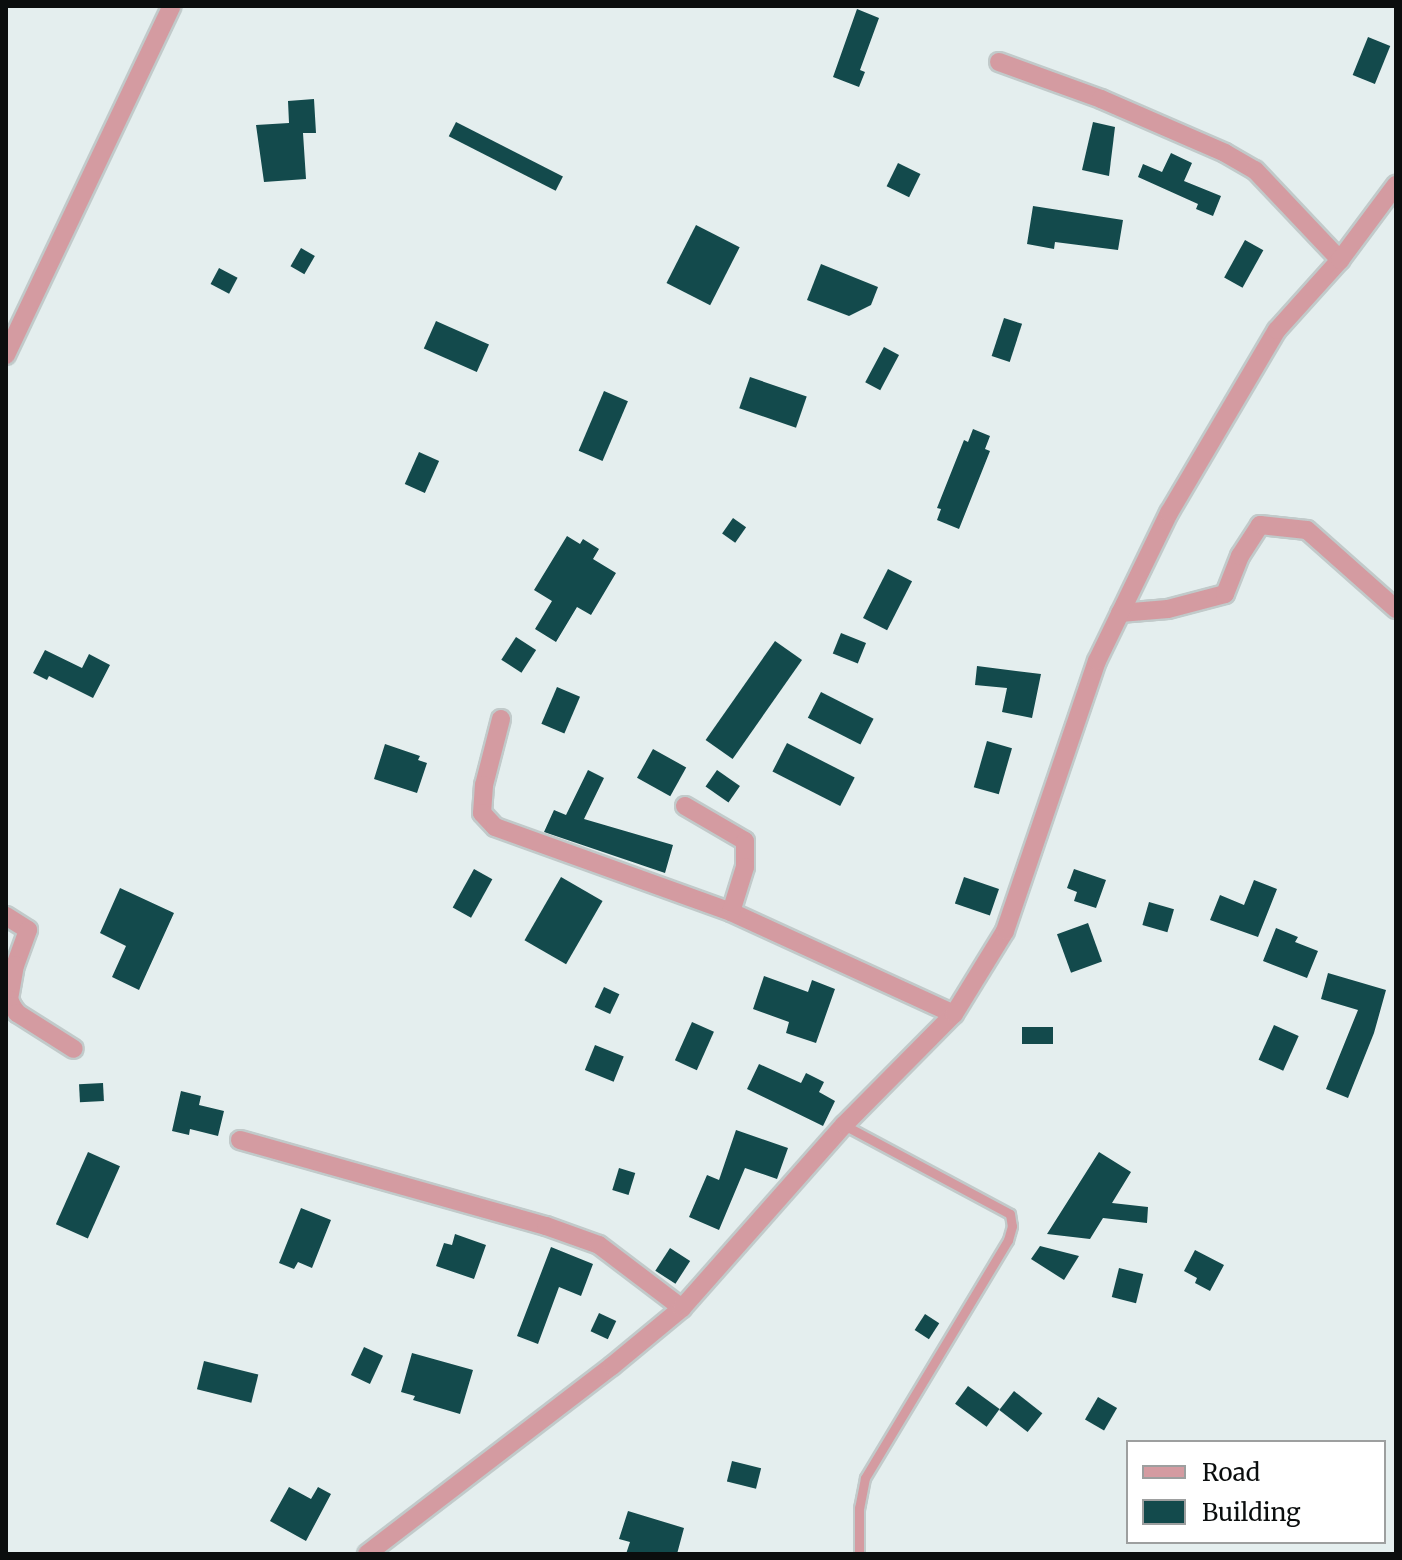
<!DOCTYPE html>
<style>
body{margin:0}
#map{position:relative;width:1402px;height:1560px;overflow:hidden;background:#e4eeee;font-family:Merriweather,serif}
div>[style]{position:absolute}
.building>*{inset:0;background:#134a4c;transform-origin:0 0}
.roads{filter:drop-shadow(2px 0 #c1caca) drop-shadow(-2px 0 #c1caca) drop-shadow(0 2px #c1caca) drop-shadow(0 -2px #c1caca)}
.service>*{height:9px;margin:-4.5px;padding:0 4.5px;transform-origin:4.5px;border-radius:4.5px;background:#d49ba1}
.minor>*{height:18px;margin:-9px;padding:0 9px;transform-origin:9px;border-radius:9px;background:#d49ba1}
span{translate:-50% -50%;white-space:nowrap;text-align:center;line-height:1.15;-webkit-text-stroke:8px #fff;paint-order:stroke}
.frame{position:absolute;inset:0;border:8px solid #0b0e0e;pointer-events:none}
.legend{position:absolute;left:1126px;top:1440px;width:260px;height:104px;box-sizing:border-box;background:#fff;border:2px solid #9d9f9f;margin:0;padding:10px 14px;list-style:none;font-size:24px;color:#0b0e0e}
.legend li{display:flex;align-items:center;gap:16px;height:40px}
.legend b{width:40px;border:2px solid #9d9f9f}
</style>
<div id="map">
<div class="building">
<i style="clip-path:polygon(857px 9px,879px 18px,860px 70px,865px 72px,859px 87px,833px 77px)"></i>
<i style="left:1368px;top:37px;width:24px;height:41px;rotate:22deg"></i>
<i style="clip-path:polygon(314px 99px,316px 133px,303px 133px,306px 179px,264px 182px,256px 125px,289px 123px,288px 101px)"></i>
<i style="left:456px;top:122px;width:120px;height:16px;rotate:27deg"></i>
<i style="clip-path:polygon(1093px 122px,1115px 127px,1109px 176px,1082px 170px)"></i>
<i style="clip-path:polygon(1171px 153px,1192px 163px,1184px 181px,1221px 196px,1213px 216px,1196px 209px,1198px 204px,1138px 177px,1143px 164px,1162px 172px)"></i>
<i style="left:898px;top:163px;width:25px;height:26px;rotate:26deg"></i>
<i style="clip-path:polygon(1033px 206px,1123px 220px,1118px 250px,1055px 242px,1054px 249px,1027px 244px)"></i>
<i style="left:696px;top:225px;width:49px;height:65px;rotate:27deg"></i>
<i style="left:1245px;top:240px;width:21px;height:43px;rotate:29deg"></i>
<i style="left:301px;top:248px;width:16px;height:21px;rotate:30deg"></i>
<i style="clip-path:polygon(821px 264px,878px 287px,871px 305px,849px 316px,807px 300px)"></i>
<i style="left:219px;top:268px;width:21px;height:18px;rotate:28deg"></i>
<i style="left:1004px;top:318px;width:19px;height:40px;rotate:18deg"></i>
<i style="left:436px;top:321px;width:58px;height:30px;rotate:24deg"></i>
<i style="left:884px;top:347px;width:17px;height:40px;rotate:28deg"></i>
<i style="left:750px;top:377px;width:60px;height:33px;rotate:19deg"></i>
<i style="left:604px;top:391px;width:26px;height:65px;rotate:23deg"></i>
<i style="clip-path:polygon(973px 429px,990px 436px,985px 449px,990px 451px,959px 529px,937px 520px,941px 509px,937px 508px,964px 440px,968px 442px)"></i>
<i style="left:419px;top:452px;width:22px;height:35px;rotate:24deg"></i>
<i style="left:733px;top:518px;width:16px;height:19px;rotate:35deg"></i>
<i style="clip-path:polygon(567px 536px,580px 544px,583px 539px,599px 549px,593px 559px,616px 573px,591px 615px,577px 607px,556px 642px,535px 629px,552px 601px,534px 590px)"></i>
<i style="left:888px;top:569px;width:27px;height:55px;rotate:27deg"></i>
<i style="left:841px;top:633px;width:27px;height:22px;rotate:22deg"></i>
<i style="left:516px;top:637px;width:24px;height:27px;rotate:33deg"></i>
<i style="left:775px;top:641px;width:33px;height:121px;rotate:35deg"></i>
<i style="clip-path:polygon(45px 650px,82px 668px,89px 654px,110px 665px,93px 698px,49px 676px,47px 680px,33px 673px)"></i>
<i style="clip-path:polygon(977px 666px,1041px 674px,1032px 718px,1002px 712px,1007px 688px,975px 685px)"></i>
<i style="left:557px;top:687px;width:25px;height:40px;rotate:23deg"></i>
<i style="left:821px;top:692px;width:59px;height:29px;rotate:27deg"></i>
<i style="left:987px;top:741px;width:26px;height:48px;rotate:16deg"></i>
<i style="left:787px;top:743px;width:76px;height:32px;rotate:27deg"></i>
<i style="clip-path:polygon(385px 744px,420px 756px,418px 760px,427px 763px,417px 793px,374px 779px)"></i>
<i style="left:653px;top:749px;width:38px;height:33px;rotate:29deg"></i>
<i style="clip-path:polygon(588px 770px,604px 778px,584px 819px,673px 845px,665px 873px,544px 832px,554px 810px,566px 815px)"></i>
<i style="left:717px;top:770px;width:28px;height:20px;rotate:35deg"></i>
<i style="left:474px;top:869px;width:21px;height:44px;rotate:29deg"></i>
<i style="clip-path:polygon(1074px 869px,1106px 880px,1096px 908px,1074px 901px,1077px 892px,1067px 888px)"></i>
<i style="left:561px;top:877px;width:48px;height:73px;rotate:30deg"></i>
<i style="left:964px;top:877px;width:37px;height:28px;rotate:19deg"></i>
<i style="clip-path:polygon(1254px 880px,1277px 889px,1258px 937px,1210px 920px,1220px 895px,1244px 905px)"></i>
<i style="clip-path:polygon(120px 888px,174px 913px,139px 990px,112px 977px,126px 946px,100px 933px)"></i>
<i style="left:1149px;top:902px;width:26px;height:24px;rotate:16deg"></i>
<i style="left:1088px;top:923px;width:41px;height:33px;rotate:70deg"></i>
<i style="clip-path:polygon(1276px 928px,1298px 937px,1295px 942px,1318px 951px,1307px 978px,1263px 961px)"></i>
<i style="clip-path:polygon(1328px 973px,1386px 990px,1374px 1033px,1348px 1098px,1326px 1089px,1358px 1010px,1321px 999px)"></i>
<i style="clip-path:polygon(764px 976px,808px 992px,812px 980px,835px 989px,816px 1043px,786px 1033px,789px 1022px,753px 1009px)"></i>
<i style="left:604px;top:987px;width:17px;height:22px;rotate:25deg"></i>
<i style="left:692px;top:1022px;width:24px;height:42px;rotate:24deg"></i>
<i style="left:1274px;top:1025px;width:27px;height:38px;rotate:24deg"></i>
<i style="left:1022px;top:1027px;width:31px;height:17px"></i>
<i style="left:595px;top:1045px;width:31px;height:27px;rotate:22deg"></i>
<i style="clip-path:polygon(759px 1064px,801px 1083px,806px 1073px,824px 1082px,819px 1092px,835px 1101px,823px 1126px,747px 1089px)"></i>
<i style="left:103px;top:1083px;width:18px;height:24px;rotate:87deg"></i>
<i style="clip-path:polygon(181px 1091px,201px 1096px,199px 1105px,224px 1111px,218px 1136px,190px 1129px,189px 1135px,172px 1131px)"></i>
<i style="clip-path:polygon(736px 1130px,788px 1148px,777px 1179px,745px 1168px,719px 1230px,689px 1217px,707px 1175px,719px 1180px)"></i>
<i style="left:88px;top:1152px;width:35px;height:79px;rotate:24deg"></i>
<i style="clip-path:polygon(1099px 1152px,1131px 1172px,1112px 1203px,1148px 1207px,1147px 1223px,1103px 1218px,1090px 1239px,1047px 1234px)"></i>
<i style="left:619px;top:1168px;width:17px;height:23px;rotate:17deg"></i>
<i style="clip-path:polygon(301px 1208px,331px 1220px,312px 1268px,298px 1262px,294px 1269px,279px 1263px)"></i>
<i style="clip-path:polygon(455px 1234px,486px 1245px,474px 1279px,436px 1266px,444px 1243px,452px 1245px)"></i>
<i style="clip-path:polygon(1040px 1246px,1079px 1256px,1064px 1280px,1031px 1259px)"></i>
<i style="clip-path:polygon(551px 1247px,593px 1264px,581px 1296px,559px 1287px,538px 1344px,517px 1336px)"></i>
<i style="left:670px;top:1248px;width:24px;height:27px;rotate:33deg"></i>
<i style="clip-path:polygon(1195px 1250px,1224px 1265px,1210px 1291px,1195px 1283px,1197px 1278px,1184px 1271px)"></i>
<i style="left:1119px;top:1268px;width:25px;height:30px;rotate:14deg"></i>
<i style="left:599px;top:1313px;width:19px;height:20px;rotate:25deg"></i>
<i style="left:925px;top:1314px;width:17px;height:19px;rotate:33deg"></i>
<i style="left:364px;top:1347px;width:21px;height:31px;rotate:25deg"></i>
<i style="clip-path:polygon(412px 1353px,473px 1370px,460px 1414px,413px 1400px,415px 1396px,401px 1392px)"></i>
<i style="left:204px;top:1361px;width:56px;height:29px;rotate:14deg"></i>
<i style="left:968px;top:1386px;width:39px;height:22px;rotate:36deg"></i>
<i style="left:1014px;top:1391px;width:36px;height:24px;rotate:38deg"></i>
<i style="left:1098px;top:1397px;width:22px;height:26px;rotate:30deg"></i>
<i style="left:732px;top:1461px;width:30px;height:21px;rotate:14deg"></i>
<i style="clip-path:polygon(289px 1487px,311px 1499px,318px 1487px,331px 1494px,306px 1541px,270px 1521px)"></i>
<i style="clip-path:polygon(628px 1511px,684px 1528px,677px 1554px,626px 1554px,630px 1542px,619px 1539px)"></i>
</div>
<div class="roads">
<div class="service">
<i style="left:844px;top:1125px;width:188px;rotate:28.2deg"></i>
<i style="left:1010px;top:1214px;width:12px;rotate:81deg"></i>
<i style="left:1012px;top:1226px;width:15px;rotate:106deg"></i>
<i style="left:1008px;top:1240px;width:278px;rotate:121deg"></i>
<i style="left:865px;top:1478px;width:31px;rotate:101deg"></i>
<i style="left:859px;top:1508px;width:46px;rotate:90deg"></i>
</div>
<div class="minor">
<i style="left:999px;top:62px;width:109px;rotate:19.9deg"></i>
<i style="left:1101px;top:99px;width:135px;rotate:23.5deg"></i>
<i style="left:1225px;top:153px;width:34px;rotate:30deg"></i>
<i style="left:1255px;top:170px;width:124px;rotate:46.6deg"></i>
<i style="left:6px;top:355px;width:386px;rotate:-64.6deg"></i>
<i style="left:1120px;top:613px;width:48px;rotate:-4.8deg"></i>
<i style="left:1168px;top:609px;width:59px;rotate:-14.7deg"></i>
<i style="left:1225px;top:594px;width:41px;rotate:-68.5deg"></i>
<i style="left:1240px;top:556px;width:37px;rotate:-57deg"></i>
<i style="left:1260px;top:525px;width:47px;rotate:6.1deg"></i>
<i style="left:1307px;top:530px;width:119px;rotate:41.6deg"></i>
<i style="left:501px;top:719px;width:68px;rotate:104.4deg"></i>
<i style="left:484px;top:785px;width:28px;rotate:94deg"></i>
<i style="left:482px;top:813px;width:19px;rotate:47deg"></i>
<i style="left:495px;top:827px;width:251px;rotate:19.8deg"></i>
<i style="left:731px;top:912px;width:245px;rotate:24.6deg"></i>
<i style="left:685px;top:806px;width:69px;rotate:30.3deg"></i>
<i style="left:745px;top:841px;width:26px;rotate:90deg"></i>
<i style="left:745px;top:867px;width:47px;rotate:107.3deg"></i>
<i style="left:6px;top:916px;width:26px;rotate:32deg"></i>
<i style="left:28px;top:930px;width:37px;rotate:110deg"></i>
<i style="left:15px;top:965px;width:35px;rotate:100deg"></i>
<i style="left:9px;top:999px;width:8px;rotate:67deg"></i>
<i style="left:12px;top:1006px;width:9px;rotate:54deg"></i>
<i style="left:17px;top:1013px;width:67px;rotate:32.3deg"></i>
<i style="left:240px;top:1140px;width:318px;rotate:15.7deg"></i>
<i style="left:546px;top:1226px;width:56px;rotate:19.7deg"></i>
<i style="left:599px;top:1245px;width:104px;rotate:37.2deg"></i>
<i style="left:367px;top:1554px;width:309px;rotate:-37.5deg"></i>
<i style="left:612px;top:1366px;width:91px;rotate:-39.6deg"></i>
<i style="left:682px;top:1308px;width:244px;rotate:-48.5deg"></i>
<i style="left:844px;top:1125px;width:156px;rotate:-45.3deg"></i>
<i style="left:954px;top:1014px;width:97px;rotate:-58.4deg"></i>
<i style="left:1005px;top:931px;width:285px;rotate:-71.2deg"></i>
<i style="left:1097px;top:661px;width:165px;rotate:-64.1deg"></i>
<i style="left:1169px;top:513px;width:212px;rotate:-59.5deg"></i>
<i style="left:1277px;top:330px;width:94px;rotate:-48deg"></i>
<i style="left:1340px;top:260px;width:94px;rotate:-53.3deg"></i>
</div>
</div>
<div class="frame"></div>
<ul class="legend">
<li><b style="height:10px;background:#d49ba1"></b>Road</li>
<li><b style="height:22px;background:#134a4c"></b>Building</li>
</ul>
</div>
